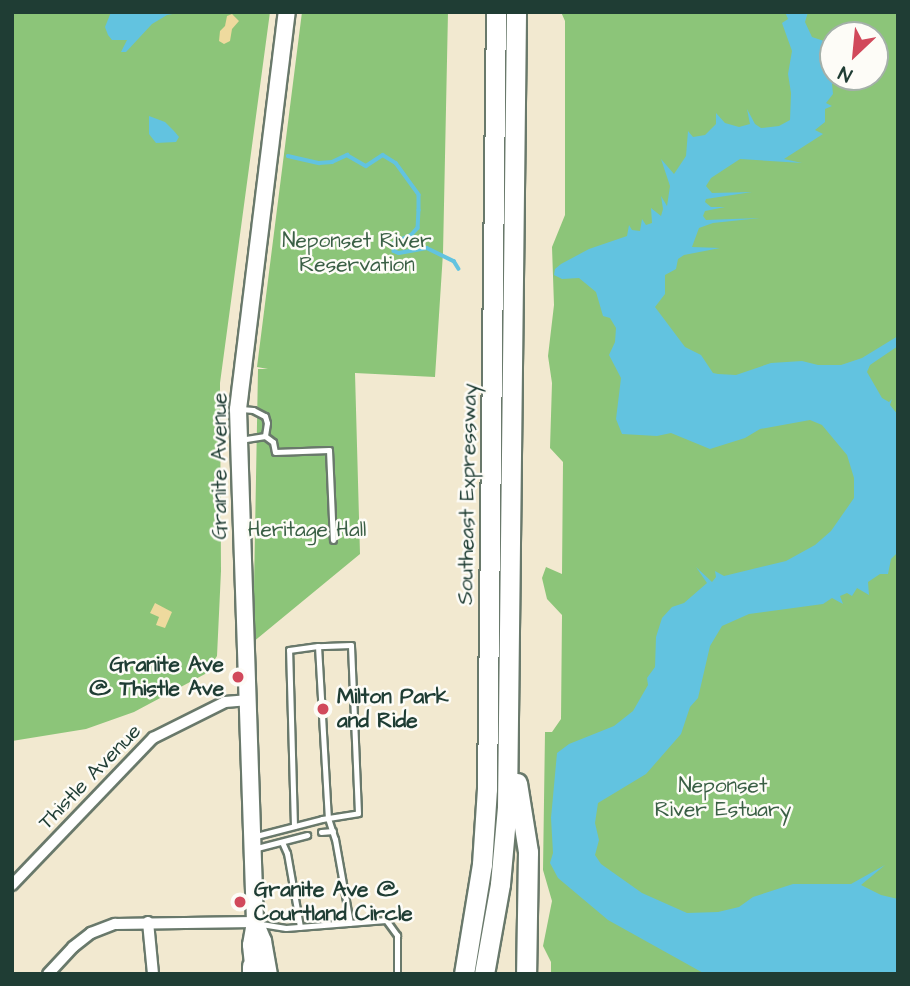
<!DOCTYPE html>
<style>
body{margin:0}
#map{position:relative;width:910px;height:986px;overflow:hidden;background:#f2e9d0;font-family:"Architects Daughter",sans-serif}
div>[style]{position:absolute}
.green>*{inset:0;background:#8cc579}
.sand>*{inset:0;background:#eeda9e}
.water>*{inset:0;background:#62c3e0}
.stream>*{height:3.5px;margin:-1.75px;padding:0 1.75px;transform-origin:1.75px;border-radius:1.75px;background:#62c3e0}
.roads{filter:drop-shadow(2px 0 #69796b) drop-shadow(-2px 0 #69796b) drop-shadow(0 2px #69796b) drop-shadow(0 -2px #69796b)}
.service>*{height:5px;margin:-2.5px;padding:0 2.5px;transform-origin:2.5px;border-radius:2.5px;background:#fff}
.minor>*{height:10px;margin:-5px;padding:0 5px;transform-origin:5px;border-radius:5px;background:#fff}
.secondary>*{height:16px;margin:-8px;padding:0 8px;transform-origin:8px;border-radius:8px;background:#fff}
.motorway>*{height:19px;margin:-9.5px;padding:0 9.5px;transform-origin:9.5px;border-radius:9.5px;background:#fff}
.dots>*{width:19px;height:19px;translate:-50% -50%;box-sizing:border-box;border:4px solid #fdfcf7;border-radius:50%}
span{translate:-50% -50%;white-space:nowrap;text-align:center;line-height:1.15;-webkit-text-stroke:5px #fdfcf7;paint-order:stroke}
.park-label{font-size:21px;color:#3a5f45}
.street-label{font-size:21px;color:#1f3d34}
.poi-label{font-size:21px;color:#1f3d34;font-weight:700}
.right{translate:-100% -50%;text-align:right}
.left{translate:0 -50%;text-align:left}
.frame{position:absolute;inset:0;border:14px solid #1f3d34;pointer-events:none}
.north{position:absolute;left:819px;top:21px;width:70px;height:70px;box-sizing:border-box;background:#fdfcf7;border:2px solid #a4b0a9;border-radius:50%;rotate:206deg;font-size:19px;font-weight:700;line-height:28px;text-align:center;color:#1f3d34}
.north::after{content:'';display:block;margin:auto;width:24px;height:32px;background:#d1495b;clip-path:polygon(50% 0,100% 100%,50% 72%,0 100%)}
</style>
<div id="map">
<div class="green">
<i style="clip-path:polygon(12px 12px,270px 12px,220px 383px,221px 571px,217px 656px,205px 674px,134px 712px,86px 729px,12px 741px)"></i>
<i style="clip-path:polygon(302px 12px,448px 12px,443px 253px,435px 377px,355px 373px,360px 554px,253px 642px,258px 369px,268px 369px,257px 367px)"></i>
<i style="clip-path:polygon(evenodd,561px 12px,898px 12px,898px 974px,551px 974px,551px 962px,543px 946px,552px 901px,543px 870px,545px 732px,552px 732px,561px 719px,562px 615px,547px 599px,542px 578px,546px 567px,562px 574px,563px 462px,550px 448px,552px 383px,548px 356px,554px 305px,552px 247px,565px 215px,565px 21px,561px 12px,833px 35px,875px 35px,875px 77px,833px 77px,833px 35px)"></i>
</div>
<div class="sand">
<i style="clip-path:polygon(232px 14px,239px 21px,232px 29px,230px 41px,224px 44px,219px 41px,220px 31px,225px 26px,227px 16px)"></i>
<i style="clip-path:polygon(155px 603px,172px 612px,165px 628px,156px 625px,159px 617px,150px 613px)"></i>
</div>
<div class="water">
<i style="clip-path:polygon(111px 12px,184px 12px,167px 15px,152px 24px,126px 52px,121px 52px,127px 40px,112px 40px,108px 35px,105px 27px)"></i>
<i style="clip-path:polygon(785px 12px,808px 12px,805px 22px,812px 37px,833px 44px,827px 51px,833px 55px,833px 77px,843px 79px,832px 84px,833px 94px,826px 103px,832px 106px,825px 109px,825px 122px,815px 130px,823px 134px,784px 159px,802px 163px,740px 159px,711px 178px,706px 186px,712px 193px,752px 192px,706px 199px,705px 202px,711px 207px,725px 207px,705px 211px,703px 216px,706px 220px,760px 218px,713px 223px,699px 228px,692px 247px,720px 248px,684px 255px,678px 259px,676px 269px,665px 275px,665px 294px,655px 307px,685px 347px,701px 355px,713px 373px,718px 374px,736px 375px,771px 363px,802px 361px,818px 365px,841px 365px,862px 358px,898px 336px,898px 346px,870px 365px,867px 372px,882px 398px,889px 402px,892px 399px,890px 405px,898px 415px,898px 552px,891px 559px,888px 574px,880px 574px,868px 582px,869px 595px,857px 588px,852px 596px,847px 593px,840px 596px,843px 604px,832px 598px,823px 604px,749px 614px,722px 626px,710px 646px,698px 698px,690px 707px,681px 734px,646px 774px,598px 803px,595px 823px,599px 840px,595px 855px,601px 864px,642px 893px,687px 913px,718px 912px,739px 907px,753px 897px,793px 884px,851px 884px,885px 865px,861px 885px,881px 895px,898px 899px,898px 974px,705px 974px,608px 920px,558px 878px,550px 863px,553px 853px,551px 818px,557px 753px,569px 744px,614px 726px,633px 711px,648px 685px,647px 678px,655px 667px,656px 637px,662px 618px,672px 607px,684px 603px,707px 583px,696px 567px,712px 582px,716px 577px,715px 571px,724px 576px,786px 561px,815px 545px,831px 531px,854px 498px,854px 478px,847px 455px,822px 425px,810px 420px,760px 429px,745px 438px,710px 449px,671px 433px,657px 436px,622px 434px,616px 419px,621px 378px,609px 355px,615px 342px,616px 328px,610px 318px,603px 316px,596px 292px,579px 278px,562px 279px,554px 275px,555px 269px,561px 264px,589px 249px,627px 236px,629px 225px,632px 230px,640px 231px,642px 219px,646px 225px,652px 223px,651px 208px,661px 216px,663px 209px,661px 196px,667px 206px,670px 186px,661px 159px,674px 174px,686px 156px,688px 131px,693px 137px,705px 135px,716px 124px,716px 113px,725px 123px,739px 127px,750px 124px,747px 109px,755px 124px,761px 128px,779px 126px,790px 120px,791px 93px,788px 74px,792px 51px,782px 23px,788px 19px)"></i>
<i style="clip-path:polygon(149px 116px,165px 122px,174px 131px,179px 137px,176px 142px,156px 143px,149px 134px)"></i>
</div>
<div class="stream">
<i style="left:288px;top:156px;width:32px;rotate:13deg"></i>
<i style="left:319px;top:163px;width:13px;rotate:-4deg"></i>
<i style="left:332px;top:162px;width:17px;rotate:-25deg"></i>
<i style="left:347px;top:155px;width:22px;rotate:30deg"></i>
<i style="left:366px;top:166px;width:20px;rotate:-33deg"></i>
<i style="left:383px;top:155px;width:15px;rotate:32deg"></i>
<i style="left:396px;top:163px;width:39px;rotate:54deg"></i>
<i style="left:419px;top:195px;width:15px;rotate:90deg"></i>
<i style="left:419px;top:210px;width:18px;rotate:93deg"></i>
<i style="left:418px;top:228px;width:9px;rotate:131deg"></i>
<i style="left:412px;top:235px;width:19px;rotate:155deg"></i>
<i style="left:395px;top:243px;width:8px;rotate:97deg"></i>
<i style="left:394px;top:251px;width:5px;rotate:22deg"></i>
<i style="left:399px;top:253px;width:28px;rotate:-10deg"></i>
<i style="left:427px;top:248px;width:30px;rotate:26deg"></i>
<i style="left:454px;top:261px;width:9px;rotate:58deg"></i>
</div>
<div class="roads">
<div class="service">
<i style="left:241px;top:409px;width:12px;rotate:5deg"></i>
<i style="left:253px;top:410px;width:13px;rotate:27deg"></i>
<i style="left:265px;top:416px;width:7px;rotate:74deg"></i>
<i style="left:267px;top:423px;width:13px;rotate:99deg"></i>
<i style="left:265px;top:436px;width:24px;rotate:171deg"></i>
<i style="left:265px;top:436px;width:10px;rotate:37deg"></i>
<i style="left:273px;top:442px;width:10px;rotate:79deg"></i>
<i style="left:275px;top:452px;width:54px;rotate:-2.1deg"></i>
<i style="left:329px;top:450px;width:90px;rotate:87.5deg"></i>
<i style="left:294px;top:826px;width:176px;rotate:-91.6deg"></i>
<i style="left:289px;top:650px;width:29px;rotate:-8deg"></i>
<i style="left:321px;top:832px;width:12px;rotate:-5deg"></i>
<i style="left:256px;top:836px;width:68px;rotate:-14.4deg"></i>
<i style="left:322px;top:819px;width:36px;rotate:-9deg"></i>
<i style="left:358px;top:813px;width:168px;rotate:-92.4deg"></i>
<i style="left:351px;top:645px;width:33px;rotate:178deg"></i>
<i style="left:318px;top:646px;width:172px;rotate:86.7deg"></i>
<i style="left:328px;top:818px;width:22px;rotate:72deg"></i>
<i style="left:335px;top:839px;width:85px;rotate:79.9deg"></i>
<i style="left:282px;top:842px;width:12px;rotate:66deg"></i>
<i style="left:287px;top:853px;width:75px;rotate:80deg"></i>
<i style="left:253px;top:849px;width:56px;rotate:-14.5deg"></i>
<i style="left:261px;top:924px;width:25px;rotate:9deg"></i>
<i style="left:286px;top:928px;width:100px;rotate:-4.6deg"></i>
<i style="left:386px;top:920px;width:19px;rotate:54deg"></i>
<i style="left:397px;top:935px;width:39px;rotate:90deg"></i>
</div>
<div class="minor">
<i style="left:12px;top:885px;width:204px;rotate:-46.2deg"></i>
<i style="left:153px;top:738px;width:80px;rotate:-26.6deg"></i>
<i style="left:225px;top:702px;width:21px;rotate:-5deg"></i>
<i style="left:148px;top:922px;width:52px;rotate:84.5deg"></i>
<i style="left:48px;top:974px;width:37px;rotate:-47deg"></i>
<i style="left:73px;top:947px;width:23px;rotate:-38deg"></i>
<i style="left:91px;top:933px;width:26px;rotate:-21deg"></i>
<i style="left:115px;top:924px;width:140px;rotate:-0.8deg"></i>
</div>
<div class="secondary">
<i style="left:255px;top:922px;width:21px;rotate:67deg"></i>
<i style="left:263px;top:941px;width:34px;rotate:80deg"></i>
<i style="left:254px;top:974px;width:29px;rotate:-96deg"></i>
<i style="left:251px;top:945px;width:23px;rotate:-80deg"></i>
<i style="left:255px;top:922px;width:513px;rotate:-91.9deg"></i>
<i style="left:238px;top:409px;width:400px;rotate:-83deg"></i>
</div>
<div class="motorway">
<i style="left:517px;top:783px;width:70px;rotate:80.9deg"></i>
<i style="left:528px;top:852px;width:122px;rotate:90.9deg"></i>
<i style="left:252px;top:974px;width:8px;rotate:-90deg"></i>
<i style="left:464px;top:974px;width:111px;rotate:-80.7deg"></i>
<i style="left:482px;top:864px;width:75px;rotate:-86.2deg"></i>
<i style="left:487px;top:789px;width:777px;rotate:-89.34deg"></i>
<i style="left:484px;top:974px;width:91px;rotate:-79.9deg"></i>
<i style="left:500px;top:884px;width:77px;rotate:-84.8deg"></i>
<i style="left:507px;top:807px;width:795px;rotate:-89.35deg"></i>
</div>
</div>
<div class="dots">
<i style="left:238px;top:677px;background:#d1495b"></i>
<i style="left:323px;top:709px;background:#d1495b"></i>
<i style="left:240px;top:902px;background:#d1495b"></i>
</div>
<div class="park-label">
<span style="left:357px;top:253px">Neponset River<br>Reservation</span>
<span style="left:307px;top:530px">Heritage Hall</span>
<span style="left:723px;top:798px">Neponset<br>River Estuary</span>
</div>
<div class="street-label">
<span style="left:220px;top:466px;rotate:-90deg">Granite Avenue</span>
<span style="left:468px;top:494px;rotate:-89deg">Southeast Expressway</span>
<span style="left:90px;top:777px;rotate:-46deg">Thistle Avenue</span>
</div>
<div class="poi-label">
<span class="right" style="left:224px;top:677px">Granite Ave<br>@ Thistle Ave</span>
<span class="left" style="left:337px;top:709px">Milton Park<br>and Ride</span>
<span class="left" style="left:254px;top:902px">Granite Ave @<br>Courtland Circle</span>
</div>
<div class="frame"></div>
<div class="north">N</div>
</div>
